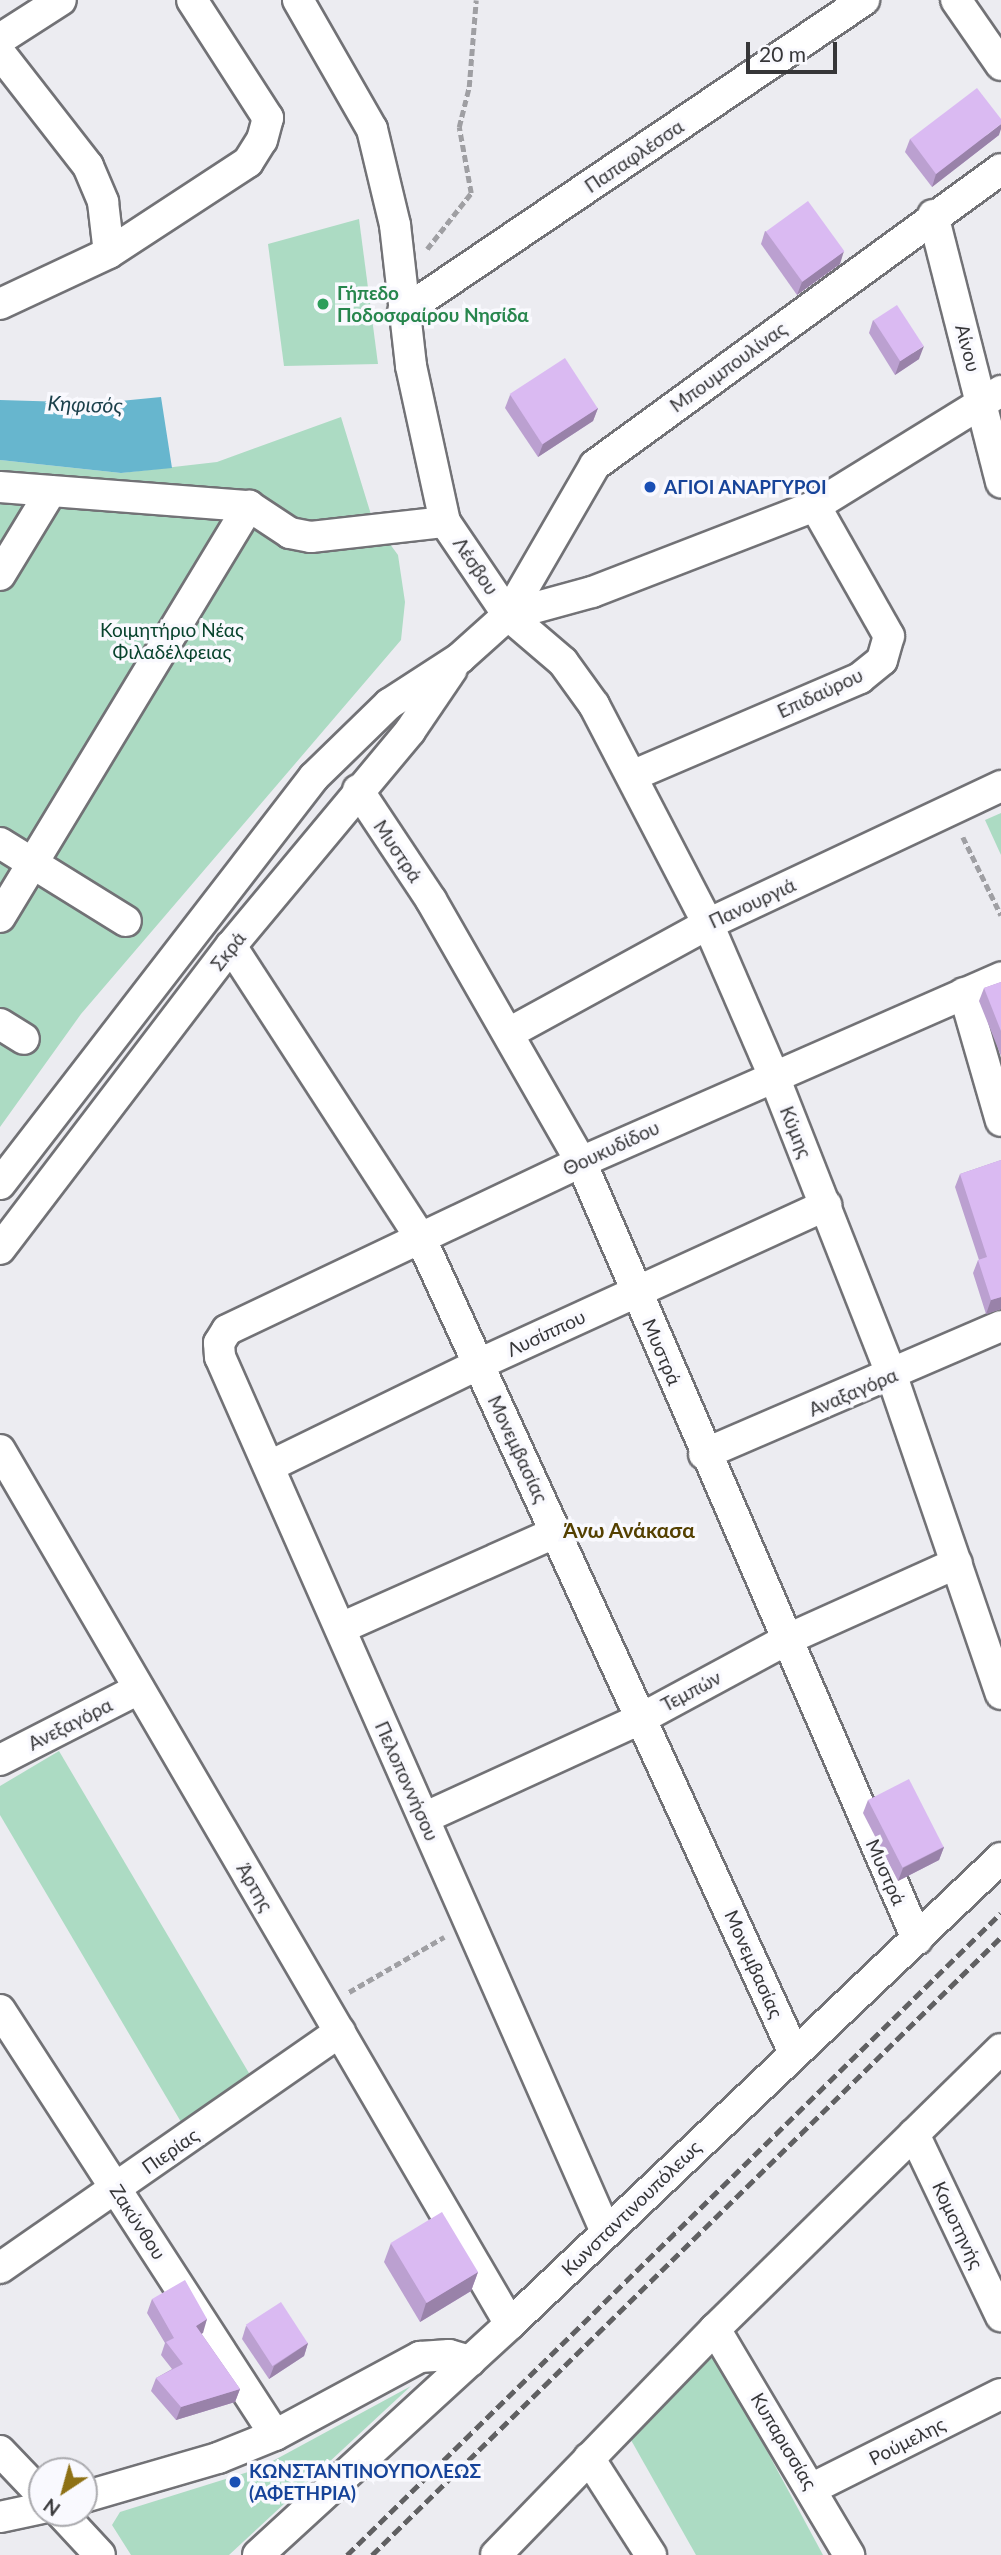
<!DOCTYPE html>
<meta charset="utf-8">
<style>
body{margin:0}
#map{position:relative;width:1001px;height:2555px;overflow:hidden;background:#ececf1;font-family:Lato,sans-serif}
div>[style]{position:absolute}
.green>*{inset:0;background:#acdbc3}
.water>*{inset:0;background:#67b6ce}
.path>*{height:4.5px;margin-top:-2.25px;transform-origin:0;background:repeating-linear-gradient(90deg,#9f9fa3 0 7px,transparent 0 10.5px)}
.roads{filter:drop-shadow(2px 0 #727276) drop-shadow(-2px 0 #727276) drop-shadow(0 2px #727276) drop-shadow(0 -2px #727276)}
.minor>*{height:30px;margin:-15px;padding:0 15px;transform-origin:15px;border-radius:15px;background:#fff}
.rail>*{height:5px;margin-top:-2.5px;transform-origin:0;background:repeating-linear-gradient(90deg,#606062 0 10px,transparent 0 15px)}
.wall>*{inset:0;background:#bba0d0}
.shaded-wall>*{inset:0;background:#9982a9}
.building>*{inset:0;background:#dabaf2;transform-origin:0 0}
.dots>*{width:19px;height:19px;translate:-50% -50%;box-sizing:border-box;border:4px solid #f9f9fe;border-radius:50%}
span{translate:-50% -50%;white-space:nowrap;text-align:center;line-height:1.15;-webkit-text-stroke:7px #f9f9fe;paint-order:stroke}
.street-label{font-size:19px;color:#363638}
.leisure-label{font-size:19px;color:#27864d;font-weight:700}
.left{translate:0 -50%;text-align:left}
.transit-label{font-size:19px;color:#164399;font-weight:700}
.park-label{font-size:19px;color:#09442e}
.water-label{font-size:21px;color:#1a3f4a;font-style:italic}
.neighbourhood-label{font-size:21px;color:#544000;font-weight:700}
.north{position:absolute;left:28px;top:2457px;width:70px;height:70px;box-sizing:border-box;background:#f9f9fe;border:2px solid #ababaf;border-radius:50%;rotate:216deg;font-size:19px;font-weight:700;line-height:28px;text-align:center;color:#363638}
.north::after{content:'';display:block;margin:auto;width:24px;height:32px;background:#8e7115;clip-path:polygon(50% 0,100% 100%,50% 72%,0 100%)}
.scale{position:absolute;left:746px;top:42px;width:91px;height:32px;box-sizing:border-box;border:4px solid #363638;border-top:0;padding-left:9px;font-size:21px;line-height:24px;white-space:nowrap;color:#363638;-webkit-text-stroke:5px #f9f9fe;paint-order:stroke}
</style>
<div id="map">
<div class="green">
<i style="clip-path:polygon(359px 219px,378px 364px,284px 366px,268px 244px)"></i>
<i style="clip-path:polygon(341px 417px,373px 521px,398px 555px,405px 602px,401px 640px,81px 1014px,0 1127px,0 460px,121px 473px,217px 462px)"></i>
<i style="clip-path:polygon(1001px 813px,1001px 855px,985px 820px)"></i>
<i style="clip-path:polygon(59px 1751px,256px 2085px,184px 2127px,0 1815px,0 1786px)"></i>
<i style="clip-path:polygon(711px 2347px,823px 2555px,696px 2555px,627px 2433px)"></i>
<i style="clip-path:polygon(411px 2386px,229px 2555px,131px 2555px,112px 2525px,120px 2512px,258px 2469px)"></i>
</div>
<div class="water">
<i style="clip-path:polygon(161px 397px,172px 468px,121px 473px,0 460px,0 400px,100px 403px)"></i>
</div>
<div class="path">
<i style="left:427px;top:249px;width:71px;rotate:-51.8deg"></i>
<i style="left:471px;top:193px;width:67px;rotate:-100.3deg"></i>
<i style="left:459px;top:127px;width:41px;rotate:-76deg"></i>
<i style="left:469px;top:87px;width:87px;rotate:-85.4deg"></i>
<i style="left:963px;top:837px;width:87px;rotate:64deg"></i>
<i style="left:349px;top:1992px;width:110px;rotate:-30.1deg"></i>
</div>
<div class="roads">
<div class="minor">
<i style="left:298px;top:0;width:149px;rotate:60.2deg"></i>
<i style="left:372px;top:129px;width:99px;rotate:76.5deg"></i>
<i style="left:395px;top:225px;width:142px;rotate:83.5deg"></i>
<i style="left:411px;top:366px;width:160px;rotate:77.7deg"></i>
<i style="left:445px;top:522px;width:112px;rotate:55.9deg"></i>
<i style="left:508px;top:615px;width:72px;rotate:40.5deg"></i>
<i style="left:563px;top:662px;width:53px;rotate:54.2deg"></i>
<i style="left:594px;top:705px;width:247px;rotate:62.5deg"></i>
<i style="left:708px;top:924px;width:163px;rotate:66.6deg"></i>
<i style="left:773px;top:1074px;width:325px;rotate:68.5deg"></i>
<i style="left:892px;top:1376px;width:336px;rotate:71.1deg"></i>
<i style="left:956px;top:0;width:79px;rotate:55.3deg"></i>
<i style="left:0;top:39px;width:72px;rotate:-32.6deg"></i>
<i style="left:0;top:53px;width:143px;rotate:52.1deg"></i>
<i style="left:88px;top:166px;width:39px;rotate:67deg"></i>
<i style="left:103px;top:202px;width:51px;rotate:83.3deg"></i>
<i style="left:933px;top:215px;width:276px;rotate:75.7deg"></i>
<i style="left:0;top:304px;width:120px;rotate:-25.1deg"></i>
<i style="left:109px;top:253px;width:166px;rotate:-33.2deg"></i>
<i style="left:248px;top:162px;width:26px;rotate:-58deg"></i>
<i style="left:262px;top:140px;width:23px;rotate:-75deg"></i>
<i style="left:268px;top:118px;width:140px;rotate:-122.8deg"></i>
<i style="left:403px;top:312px;width:557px;rotate:-34.09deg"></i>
<i style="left:0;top:487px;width:250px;rotate:4.4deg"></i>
<i style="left:249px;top:506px;width:49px;rotate:33.4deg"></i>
<i style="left:290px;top:533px;width:21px;rotate:11deg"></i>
<i style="left:311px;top:537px;width:135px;rotate:-6.4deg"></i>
<i style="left:0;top:575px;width:98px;rotate:-58.7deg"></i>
<i style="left:508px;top:615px;width:87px;rotate:-15.3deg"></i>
<i style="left:592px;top:592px;width:239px;rotate:-21.1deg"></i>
<i style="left:815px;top:506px;width:219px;rotate:-31.7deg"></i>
<i style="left:634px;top:775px;width:246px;rotate:-23.2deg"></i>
<i style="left:860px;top:678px;width:28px;rotate:-39deg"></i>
<i style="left:882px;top:660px;width:25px;rotate:-74deg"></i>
<i style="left:889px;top:636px;width:150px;rotate:-119.6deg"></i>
<i style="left:358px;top:790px;width:132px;rotate:56.4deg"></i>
<i style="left:431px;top:900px;width:302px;rotate:60.2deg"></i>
<i style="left:581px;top:1162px;width:847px;rotate:66.61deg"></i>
<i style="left:0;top:843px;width:148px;rotate:31.8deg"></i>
<i style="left:0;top:917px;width:481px;rotate:-58.8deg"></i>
<i style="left:231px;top:946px;width:349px;rotate:57deg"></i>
<i style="left:421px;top:1239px;width:895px;rotate:65.38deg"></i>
<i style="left:964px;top:993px;width:133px;rotate:73.9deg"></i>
<i style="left:0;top:1024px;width:28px;rotate:32deg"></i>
<i style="left:509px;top:1033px;width:227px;rotate:-28.7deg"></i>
<i style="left:708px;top:924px;width:324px;rotate:-25.2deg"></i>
<i style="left:0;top:1184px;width:514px;rotate:-52.35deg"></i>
<i style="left:314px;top:777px;width:105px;rotate:-44.2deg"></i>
<i style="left:389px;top:704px;width:85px;rotate:-32.9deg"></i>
<i style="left:460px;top:658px;width:64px;rotate:-41.9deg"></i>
<i style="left:508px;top:615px;width:173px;rotate:-59.9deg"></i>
<i style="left:595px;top:465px;width:502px;rotate:-36.09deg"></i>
<i style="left:0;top:1249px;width:381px;rotate:-52.7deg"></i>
<i style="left:231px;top:946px;width:280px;rotate:-50.2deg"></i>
<i style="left:410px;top:731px;width:75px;rotate:-55.9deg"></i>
<i style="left:0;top:1450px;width:1012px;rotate:59.74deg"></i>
<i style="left:704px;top:1454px;width:323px;rotate:-23.3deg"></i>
<i style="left:270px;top:1466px;width:233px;rotate:-26deg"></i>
<i style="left:479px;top:1364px;width:382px;rotate:-24.6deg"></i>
<i style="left:341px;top:1628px;width:236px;rotate:-24deg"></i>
<i style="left:0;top:1760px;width:156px;rotate:-27.1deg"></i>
<i style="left:424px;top:1818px;width:240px;rotate:-24.6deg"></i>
<i style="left:642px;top:1718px;width:166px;rotate:-28.4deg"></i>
<i style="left:788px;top:1639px;width:185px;rotate:-24.2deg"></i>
<i style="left:0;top:2010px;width:506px;rotate:57.09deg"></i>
<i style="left:914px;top:2134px;width:202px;rotate:64.5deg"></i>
<i style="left:606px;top:2232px;width:956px;rotate:-113.8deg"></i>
<i style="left:220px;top:1357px;width:14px;rotate:-94deg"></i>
<i style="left:219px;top:1343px;width:15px;rotate:-58deg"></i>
<i style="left:227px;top:1330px;width:392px;rotate:-25.4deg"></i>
<i style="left:581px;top:1162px;width:459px;rotate:-23.7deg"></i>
<i style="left:0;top:2268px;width:414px;rotate:-34.8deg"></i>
<i style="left:715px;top:2329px;width:263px;rotate:59.3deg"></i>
<i style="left:0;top:2451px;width:61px;rotate:46.3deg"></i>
<i style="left:589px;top:2458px;width:115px;rotate:57.4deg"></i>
<i style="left:813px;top:2488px;width:210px;rotate:-26.6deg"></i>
<i style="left:84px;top:2497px;width:140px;rotate:-16.2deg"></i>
<i style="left:218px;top:2458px;width:61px;rotate:-22deg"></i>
<i style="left:275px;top:2435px;width:165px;rotate:-28.3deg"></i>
<i style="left:420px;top:2357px;width:29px;rotate:-4deg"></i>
<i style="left:449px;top:2355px;width:22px;rotate:16deg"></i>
<i style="left:61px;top:2513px;width:57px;rotate:47.1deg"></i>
<i style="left:0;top:2517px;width:43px;rotate:-12.1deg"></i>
<i style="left:258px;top:2555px;width:342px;rotate:-42.5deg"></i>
<i style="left:510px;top:2324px;width:677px;rotate:-43.5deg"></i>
<i style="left:496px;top:2555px;width:315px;rotate:-45.9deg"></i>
<i style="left:715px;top:2329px;width:400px;rotate:-44.4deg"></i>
</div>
</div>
<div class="rail">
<i style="left:347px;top:2555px;width:916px;rotate:-44.47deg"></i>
<i style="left:372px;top:2555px;width:882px;rotate:-44.49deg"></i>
</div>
<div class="wall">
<i style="clip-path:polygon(999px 135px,932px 187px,905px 152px,910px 139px)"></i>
<i style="clip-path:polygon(765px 231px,840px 264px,797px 295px,761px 244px)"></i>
<i style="clip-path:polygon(873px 320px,919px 359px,895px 375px,869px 333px)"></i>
<i style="clip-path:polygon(510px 395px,598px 408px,593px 421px,538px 457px,505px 408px)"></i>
<i style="clip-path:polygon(1001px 982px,1001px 1056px,979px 1001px,984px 988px)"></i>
<i style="clip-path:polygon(1001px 1160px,1001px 1309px,986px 1314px,973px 1273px,978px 1260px,979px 1260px,955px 1187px,960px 1174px)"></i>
<i style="clip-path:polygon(868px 1800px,944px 1847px,939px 1860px,898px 1881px,863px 1813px)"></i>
<i style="clip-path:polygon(391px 2243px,478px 2272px,471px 2291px,420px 2322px,384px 2262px)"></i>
<i style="clip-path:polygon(152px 2299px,207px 2319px,201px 2333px,240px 2389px,235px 2402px,176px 2420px,151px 2391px,156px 2378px,172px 2369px,161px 2355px,165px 2343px,147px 2313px)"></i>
<i style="clip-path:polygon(246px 2326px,308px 2343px,304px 2356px,269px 2379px,242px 2339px)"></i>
</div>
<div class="shaded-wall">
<i style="clip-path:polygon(1001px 124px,1001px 129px,999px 135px,932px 187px,936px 174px)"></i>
<i style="clip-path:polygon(844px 251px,840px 264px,797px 295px,802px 282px)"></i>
<i style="clip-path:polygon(924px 346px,919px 359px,895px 375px,900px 361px)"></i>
<i style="clip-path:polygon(598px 408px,593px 421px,538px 457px,543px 444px)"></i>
<i style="clip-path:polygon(1001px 1297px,1001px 1309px,986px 1314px,991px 1300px)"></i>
<i style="clip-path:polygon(944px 1847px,939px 1860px,898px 1881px,903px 1868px)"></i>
<i style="clip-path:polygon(478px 2272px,471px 2291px,420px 2322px,426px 2303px)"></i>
<i style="clip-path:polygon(207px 2319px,203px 2333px,192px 2339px,196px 2326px)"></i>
<i style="clip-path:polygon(308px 2343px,304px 2356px,269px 2379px,274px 2366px)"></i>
<i style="clip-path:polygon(240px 2389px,235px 2402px,176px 2420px,181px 2407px)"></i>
</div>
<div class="building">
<i style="clip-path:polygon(977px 88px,1001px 119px,1001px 124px,936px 174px,910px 139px)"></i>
<i style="left:808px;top:201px;width:62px;height:52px;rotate:54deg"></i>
<i style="left:897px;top:305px;width:49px;height:28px;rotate:57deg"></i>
<i style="left:565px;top:358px;width:60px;height:66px;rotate:57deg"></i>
<i style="clip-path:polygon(1001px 982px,1001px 1031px,984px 988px)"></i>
<i style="clip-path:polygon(1001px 1160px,1001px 1297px,991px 1300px,978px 1260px,987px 1257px,960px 1174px)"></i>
<i style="left:909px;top:1779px;width:76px;height:46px;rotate:63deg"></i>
<i style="left:442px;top:2212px;width:70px;height:60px;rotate:59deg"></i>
<i style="clip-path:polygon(185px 2280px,207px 2319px,196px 2326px,240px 2389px,181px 2407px,156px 2378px,183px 2364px,166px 2342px,174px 2338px,152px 2299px)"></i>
<i style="left:281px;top:2302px;width:49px;height:42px;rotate:57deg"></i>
</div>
<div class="dots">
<i style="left:323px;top:304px;background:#2e9e5b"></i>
<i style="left:650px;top:487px;background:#1a4fb4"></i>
<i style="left:235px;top:2482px;background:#1a4fb4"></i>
</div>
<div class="street-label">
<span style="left:634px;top:156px;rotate:-34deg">Παπαφλέσσα</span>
<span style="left:968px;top:348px;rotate:75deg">Αίνου</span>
<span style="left:728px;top:367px;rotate:-36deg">Μπουμπουλίνας</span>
<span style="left:476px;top:566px;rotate:56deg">Λέσβου</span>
<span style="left:820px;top:693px;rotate:-25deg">Επιδαύρου</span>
<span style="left:398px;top:851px;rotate:56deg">Μυστρά</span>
<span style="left:752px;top:903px;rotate:-25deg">Πανουργιά</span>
<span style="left:228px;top:951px;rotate:-52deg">Σκρά</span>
<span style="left:796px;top:1132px;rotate:68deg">Κύμης</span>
<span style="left:611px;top:1148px;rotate:-25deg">Θουκυδίδου</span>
<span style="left:546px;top:1333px;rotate:-25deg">Λυσίππου</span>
<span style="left:662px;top:1352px;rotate:67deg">Μυστρά</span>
<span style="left:853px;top:1392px;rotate:-23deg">Αναξαγόρα</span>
<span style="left:518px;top:1449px;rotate:65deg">Μονεμβασίας</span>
<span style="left:691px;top:1691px;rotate:-28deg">Τεμπών</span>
<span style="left:70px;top:1724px;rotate:-27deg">Ανεξαγόρα</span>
<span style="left:407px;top:1781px;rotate:66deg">Πελοποννήσου</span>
<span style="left:886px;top:1872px;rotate:66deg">Μυστρά</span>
<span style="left:255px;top:1887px;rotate:60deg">Άρτης</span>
<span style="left:754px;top:1964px;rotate:66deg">Μονεμβασίας</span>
<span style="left:170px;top:2151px;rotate:-35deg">Πιερίας</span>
<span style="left:631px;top:2208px;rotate:-44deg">Κωνσταντινουπόλεως</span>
<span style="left:138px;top:2222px;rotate:57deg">Ζακύνθου</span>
<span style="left:958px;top:2225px;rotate:65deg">Κομοτηνής</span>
<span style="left:784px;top:2441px;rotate:59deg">Κυπαρισσίας</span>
<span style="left:907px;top:2441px;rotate:-27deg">Ρούμελης</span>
</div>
<div class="leisure-label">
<span class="left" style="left:337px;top:304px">Γήπεδο<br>Ποδοσφαίρου Νησίδα</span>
</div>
<div class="transit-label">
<span class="left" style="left:664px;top:487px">ΑΓΙΟΙ ΑΝΑΡΓΥΡΟΙ</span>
<span class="left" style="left:249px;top:2482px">ΚΩΝΣΤΑΝΤΙΝΟΥΠΟΛΕΩΣ<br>(ΑΦΕΤΗΡΙΑ)</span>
</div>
<div class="park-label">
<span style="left:172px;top:641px">Κοιμητήριο Νέας<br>Φιλαδέλφειας</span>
</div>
<div class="water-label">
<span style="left:85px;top:404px;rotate:2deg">Κηφισός</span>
</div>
<div class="neighbourhood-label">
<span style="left:629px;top:1530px">Άνω Ανάκασα</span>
</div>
<div class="north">N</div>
<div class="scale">20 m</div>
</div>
